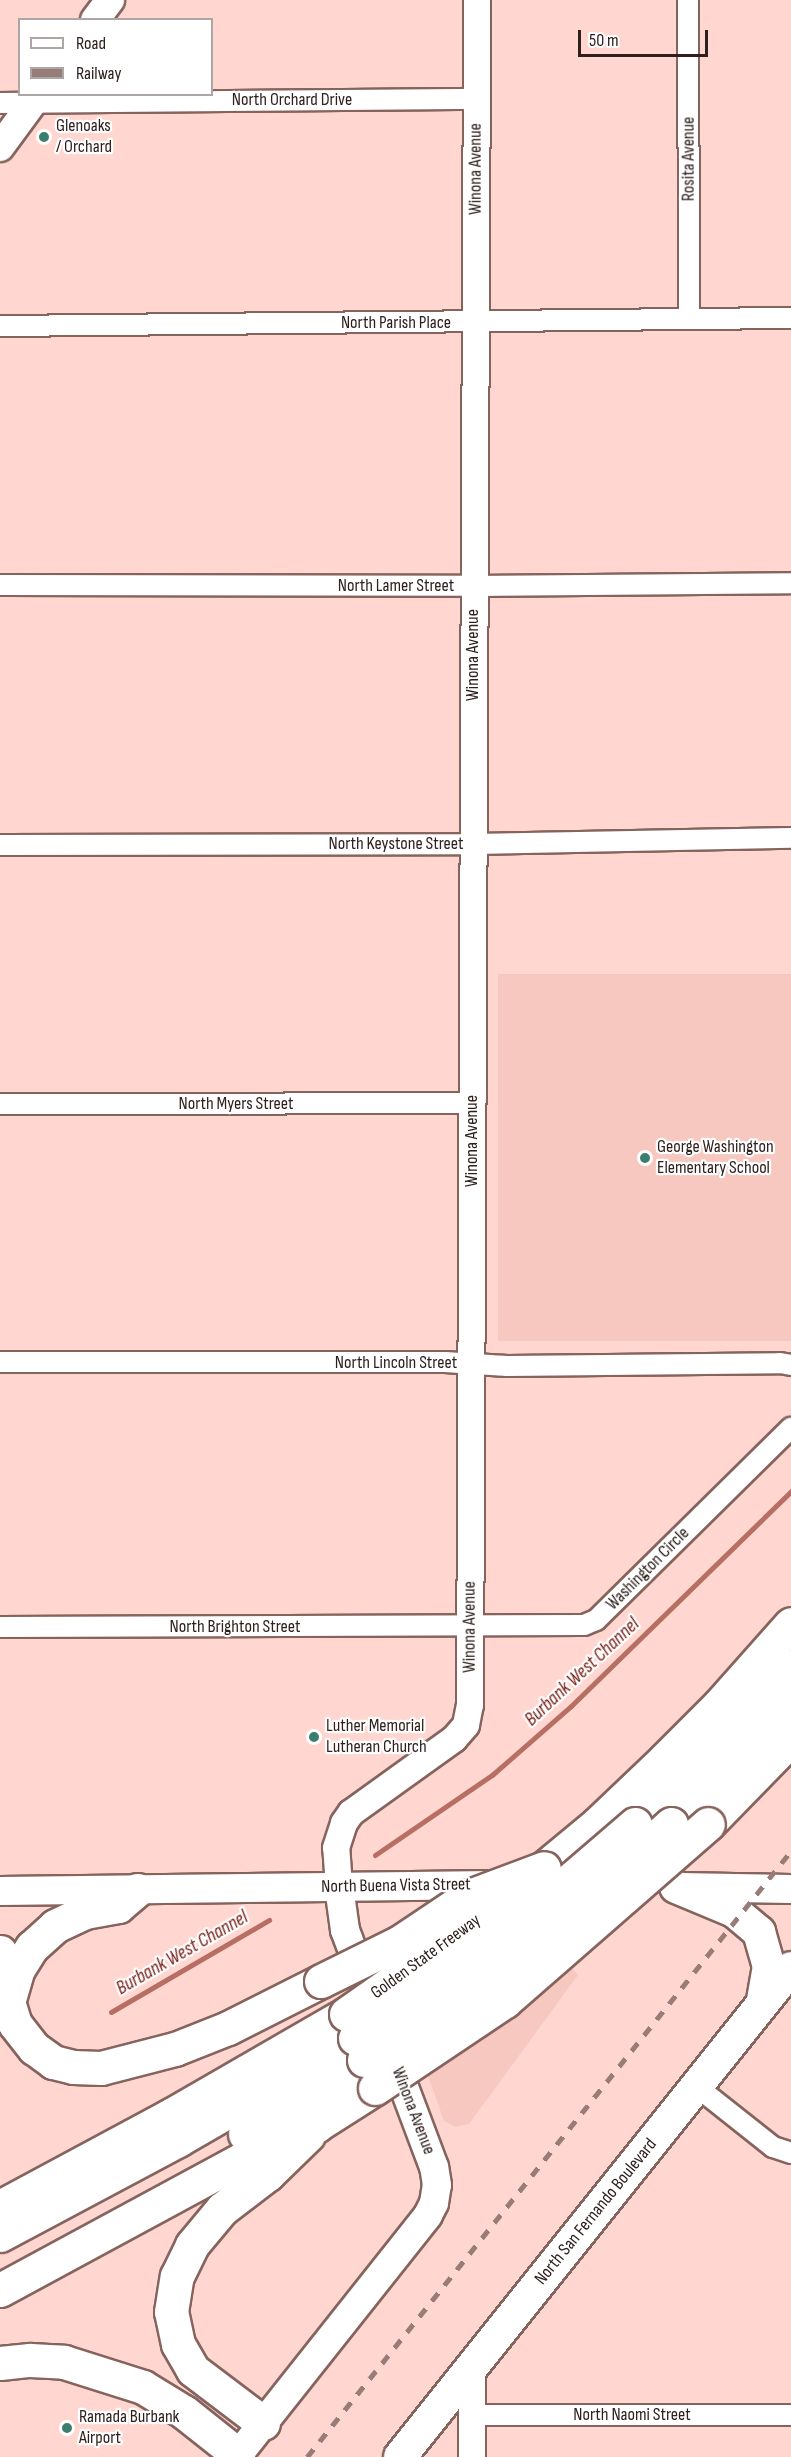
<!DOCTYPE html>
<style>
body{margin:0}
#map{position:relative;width:791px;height:2457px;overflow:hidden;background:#ffd7d0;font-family:"Sofia Sans Condensed",sans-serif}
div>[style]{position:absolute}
.built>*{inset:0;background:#f7c8c0;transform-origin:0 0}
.stream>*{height:5px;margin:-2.5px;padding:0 2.5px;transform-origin:2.5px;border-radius:2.5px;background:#b86f63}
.roads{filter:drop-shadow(2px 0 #86645e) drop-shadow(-2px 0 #86645e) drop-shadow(0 2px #86645e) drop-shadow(0 -2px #86645e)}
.minor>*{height:20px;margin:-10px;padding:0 10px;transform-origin:10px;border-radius:10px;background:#fff}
.tertiary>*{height:26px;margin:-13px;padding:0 13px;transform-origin:13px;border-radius:13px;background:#fff}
.secondary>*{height:28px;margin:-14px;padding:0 14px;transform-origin:14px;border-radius:14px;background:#fff}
.primary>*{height:32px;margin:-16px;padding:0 16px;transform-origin:16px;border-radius:16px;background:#fff}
.motorway>*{height:33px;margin:-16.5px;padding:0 16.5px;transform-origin:16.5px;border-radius:16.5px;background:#fff}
.rail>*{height:4.5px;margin-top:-2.25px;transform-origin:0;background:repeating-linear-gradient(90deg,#987c78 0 10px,transparent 0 20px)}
.bridges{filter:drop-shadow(2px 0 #86645e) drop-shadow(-2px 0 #86645e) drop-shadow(0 2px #86645e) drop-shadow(0 -2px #86645e)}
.motorway-bridge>*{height:33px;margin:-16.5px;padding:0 16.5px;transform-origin:16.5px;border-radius:16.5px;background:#fff}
.dots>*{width:16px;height:16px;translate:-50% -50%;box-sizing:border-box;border:3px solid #fff;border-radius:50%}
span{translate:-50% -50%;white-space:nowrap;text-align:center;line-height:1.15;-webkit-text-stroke:4.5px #fff;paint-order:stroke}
.street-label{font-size:18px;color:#2f201e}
.poi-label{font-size:18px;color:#2f201e}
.left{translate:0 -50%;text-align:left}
.water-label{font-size:20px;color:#771d15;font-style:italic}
.legend{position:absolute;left:18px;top:18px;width:195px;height:78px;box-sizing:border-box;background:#fff;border:2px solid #aca6a5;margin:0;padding:8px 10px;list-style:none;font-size:18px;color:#2f201e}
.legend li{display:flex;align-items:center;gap:12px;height:30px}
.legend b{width:30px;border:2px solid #aca6a5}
.scale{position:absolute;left:578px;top:30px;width:130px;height:27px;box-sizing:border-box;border:3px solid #2f201e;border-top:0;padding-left:8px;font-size:18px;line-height:21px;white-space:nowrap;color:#2f201e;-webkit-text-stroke:4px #fff;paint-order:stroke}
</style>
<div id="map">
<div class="built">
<i style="left:791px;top:974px;width:367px;height:293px;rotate:90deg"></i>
<i style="clip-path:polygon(541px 1931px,578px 1975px,469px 2124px,455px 2127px,444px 2121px,392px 1975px)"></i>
</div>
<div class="stream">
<i style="left:375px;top:1855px;width:142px;rotate:-34.4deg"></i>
<i style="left:492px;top:1775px;width:105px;rotate:-41.1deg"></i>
<i style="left:571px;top:1706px;width:308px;rotate:-44.3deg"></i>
<i style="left:111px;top:2012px;width:183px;rotate:-30.2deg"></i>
</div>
<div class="roads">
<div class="minor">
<i style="left:688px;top:0;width:319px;rotate:89.8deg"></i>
<i style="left:0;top:103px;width:477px;rotate:-0.5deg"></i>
<i style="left:0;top:326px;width:791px;rotate:-0.58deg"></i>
<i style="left:0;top:585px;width:473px;rotate:0.1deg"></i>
<i style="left:473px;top:586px;width:318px;rotate:-0.5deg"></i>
<i style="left:0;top:845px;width:472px;rotate:-0.1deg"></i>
<i style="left:472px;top:844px;width:319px;rotate:-1.1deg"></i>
<i style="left:0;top:1104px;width:472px;rotate:-0.1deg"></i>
<i style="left:0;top:1362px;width:445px"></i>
<i style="left:445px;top:1362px;width:62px;rotate:3.7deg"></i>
<i style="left:507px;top:1366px;width:273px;rotate:-0.6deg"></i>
<i style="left:780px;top:1363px;width:11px;rotate:10deg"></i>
<i style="left:0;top:1627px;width:584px;rotate:-0.2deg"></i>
<i style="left:584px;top:1625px;width:13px;rotate:-23deg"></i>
<i style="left:596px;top:1620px;width:274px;rotate:-44.6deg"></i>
<i style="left:696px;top:2086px;width:98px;rotate:38.4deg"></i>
<i style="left:773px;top:2147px;width:19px;rotate:18deg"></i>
<i style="left:472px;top:2415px;width:319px"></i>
</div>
<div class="tertiary">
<i style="left:339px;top:1887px;width:39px;rotate:-94deg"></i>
<i style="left:336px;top:1848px;width:26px;rotate:-72deg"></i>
<i style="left:344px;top:1823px;width:12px;rotate:-55deg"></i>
<i style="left:351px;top:1813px;width:127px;rotate:-35.7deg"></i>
<i style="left:454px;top:1739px;width:18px;rotate:-49deg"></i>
<i style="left:466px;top:1725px;width:20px;rotate:-79deg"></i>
<i style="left:470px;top:1705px;width:1705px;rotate:-89.76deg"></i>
<i style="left:472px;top:2368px;width:89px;rotate:90deg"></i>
</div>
<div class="secondary">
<i style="left:95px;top:20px;width:25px;rotate:-53deg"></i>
<i style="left:0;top:147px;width:66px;rotate:-53.7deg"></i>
<i style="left:680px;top:1887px;width:111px;rotate:1deg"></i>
<i style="left:0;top:1891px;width:493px;rotate:-0.7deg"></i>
<i style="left:238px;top:2455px;width:306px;rotate:-51.6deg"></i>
<i style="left:428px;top:2215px;width:13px;rotate:-63deg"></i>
<i style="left:434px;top:2203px;width:18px;rotate:-81deg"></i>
<i style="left:437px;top:2185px;width:18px;rotate:-99deg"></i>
<i style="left:434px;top:2167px;width:253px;rotate:-110.6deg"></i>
<i style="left:345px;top:1930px;width:43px;rotate:-97.9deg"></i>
</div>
<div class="primary">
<i style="left:676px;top:1887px;width:63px;rotate:22.5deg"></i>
<i style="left:734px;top:1911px;width:33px;rotate:40deg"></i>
<i style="left:759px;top:1932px;width:35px;rotate:74deg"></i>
<i style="left:769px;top:1966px;width:36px;rotate:100deg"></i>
<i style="left:400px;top:2457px;width:626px;rotate:-51.35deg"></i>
</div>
<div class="motorway">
<i style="left:635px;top:1824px;width:143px;rotate:-44.4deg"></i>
<i style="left:737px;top:1724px;width:79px;rotate:-47deg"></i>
<i style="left:671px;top:1824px;width:58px;rotate:-42.2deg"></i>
<i style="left:714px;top:1785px;width:114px;rotate:-47.5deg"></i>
<i style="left:708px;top:1824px;width:119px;rotate:-45.7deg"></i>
<i style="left:544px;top:1868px;width:69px;rotate:-39.7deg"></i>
<i style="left:597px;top:1824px;width:94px;rotate:-43.7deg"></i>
<i style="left:665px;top:1759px;width:76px;rotate:-45deg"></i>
<i style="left:719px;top:1705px;width:108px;rotate:-48.4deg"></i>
<i style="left:0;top:1952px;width:30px;rotate:86deg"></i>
<i style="left:2px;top:1982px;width:44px;rotate:72.8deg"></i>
<i style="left:15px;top:2024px;width:31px;rotate:52deg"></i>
<i style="left:34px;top:2048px;width:24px;rotate:36deg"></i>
<i style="left:53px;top:2062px;width:21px;rotate:14deg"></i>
<i style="left:73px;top:2067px;width:28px;rotate:2deg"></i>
<i style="left:101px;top:2068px;width:76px;rotate:-14.4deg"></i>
<i style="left:175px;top:2049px;width:57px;rotate:-21.6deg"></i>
<i style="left:228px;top:2028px;width:104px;rotate:-26.8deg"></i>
<i style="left:8px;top:2003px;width:35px;rotate:-74deg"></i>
<i style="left:18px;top:1969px;width:26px;rotate:-58deg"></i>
<i style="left:32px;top:1947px;width:31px;rotate:-42deg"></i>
<i style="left:55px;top:1926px;width:33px;rotate:-25deg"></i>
<i style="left:85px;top:1912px;width:34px;rotate:-10deg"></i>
<i style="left:118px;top:1906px;width:25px;rotate:-40deg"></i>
<i style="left:245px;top:2134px;width:140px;rotate:-31.9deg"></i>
<i style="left:0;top:2207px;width:194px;rotate:-28.3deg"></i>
<i style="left:171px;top:2115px;width:202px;rotate:-30deg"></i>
<i style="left:0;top:2235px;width:202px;rotate:-28.1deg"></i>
<i style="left:178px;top:2140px;width:204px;rotate:-30deg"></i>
<i style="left:0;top:2290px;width:322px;rotate:-28.4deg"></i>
<i style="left:283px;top:2137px;width:36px;rotate:-19deg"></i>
<i style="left:317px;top:2125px;width:69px;rotate:-32.5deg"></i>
<i style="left:0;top:2363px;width:30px;rotate:-6deg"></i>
<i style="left:30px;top:2360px;width:34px;rotate:3deg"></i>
<i style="left:64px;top:2362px;width:83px;rotate:17.6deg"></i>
<i style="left:143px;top:2387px;width:48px;rotate:31.4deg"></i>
<i style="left:184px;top:2412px;width:69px;rotate:38.5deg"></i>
<i style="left:263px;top:2423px;width:88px;rotate:-142.9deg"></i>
<i style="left:193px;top:2370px;width:30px;rotate:-120deg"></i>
<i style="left:178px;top:2344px;width:33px;rotate:-102deg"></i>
<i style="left:171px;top:2312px;width:36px;rotate:-81deg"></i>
<i style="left:177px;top:2276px;width:34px;rotate:-64deg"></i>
<i style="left:192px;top:2245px;width:47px;rotate:-50.2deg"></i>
<i style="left:222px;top:2209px;width:58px;rotate:-37.3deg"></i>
<i style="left:268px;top:2174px;width:56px;rotate:-44.3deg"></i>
</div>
</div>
<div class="rail">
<i style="left:307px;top:2457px;width:776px;rotate:-51.39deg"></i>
</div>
<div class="bridges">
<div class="motorway-bridge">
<i style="left:321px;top:1981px;width:88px;rotate:-26.3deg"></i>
<i style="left:400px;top:1942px;width:81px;rotate:-33.9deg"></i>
<i style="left:467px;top:1897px;width:82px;rotate:-20.6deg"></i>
<i style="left:346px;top:2014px;width:138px;rotate:-35deg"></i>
<i style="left:459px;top:1935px;width:76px;rotate:-38.1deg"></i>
<i style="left:355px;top:2038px;width:118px;rotate:-34deg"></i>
<i style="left:453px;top:1972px;width:123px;rotate:-37.7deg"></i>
<i style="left:550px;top:1897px;width:112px;rotate:-40.7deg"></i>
<i style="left:364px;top:2060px;width:75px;rotate:-31.4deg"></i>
<i style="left:428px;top:2021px;width:88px;rotate:-36.2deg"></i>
<i style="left:499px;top:1969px;width:157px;rotate:-39.1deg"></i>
<i style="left:621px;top:1870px;width:68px;rotate:-42.6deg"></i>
<i style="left:375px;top:2088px;width:156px;rotate:-33.8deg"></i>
<i style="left:505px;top:2001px;width:269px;rotate:-41.1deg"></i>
</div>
</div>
<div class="dots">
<i style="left:44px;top:137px;background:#3c7e6e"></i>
<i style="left:645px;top:1158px;background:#3c7e6e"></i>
<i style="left:314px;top:1737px;background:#3c7e6e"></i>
<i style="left:67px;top:2428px;background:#3c7e6e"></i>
</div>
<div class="street-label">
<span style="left:292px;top:100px">North Orchard Drive</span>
<span style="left:689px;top:159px;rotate:-90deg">Rosita Avenue</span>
<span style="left:476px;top:169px;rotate:-90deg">Winona Avenue</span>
<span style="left:396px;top:323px">North Parish Place</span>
<span style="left:396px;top:586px">North Lamer Street</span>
<span style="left:473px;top:655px;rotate:-90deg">Winona Avenue</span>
<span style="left:396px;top:844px">North Keystone Street</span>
<span style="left:236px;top:1104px">North Myers Street</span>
<span style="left:472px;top:1141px;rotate:-90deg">Winona Avenue</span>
<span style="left:396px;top:1363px">North Lincoln Street</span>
<span style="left:648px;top:1569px;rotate:-45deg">Washington Circle</span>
<span style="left:235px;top:1627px">North Brighton Street</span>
<span style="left:470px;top:1627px;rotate:-90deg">Winona Avenue</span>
<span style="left:396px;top:1886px;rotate:-1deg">North Buena Vista Street</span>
<span style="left:426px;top:1957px;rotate:-36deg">Golden State Freeway</span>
<span style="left:413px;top:2111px;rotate:69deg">Winona Avenue</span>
<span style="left:596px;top:2212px;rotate:-51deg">North San Fernando Boulevard</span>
<span style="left:632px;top:2415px">North Naomi Street</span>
</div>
<div class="poi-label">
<span class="left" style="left:56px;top:137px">Glenoaks<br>/ Orchard</span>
<span class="left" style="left:657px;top:1158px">George Washington<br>Elementary School</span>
<span class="left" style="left:326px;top:1737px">Luther Memorial<br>Lutheran Church</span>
<span class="left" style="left:79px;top:2428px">Ramada Burbank<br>Airport</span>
</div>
<div class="water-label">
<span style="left:582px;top:1672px;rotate:-43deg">Burbank West Channel</span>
<span style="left:182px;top:1953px;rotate:-30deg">Burbank West Channel</span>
</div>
<ul class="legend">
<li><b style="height:8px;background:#fff"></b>Road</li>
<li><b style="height:8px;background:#987c78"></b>Railway</li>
</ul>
<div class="scale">50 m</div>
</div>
